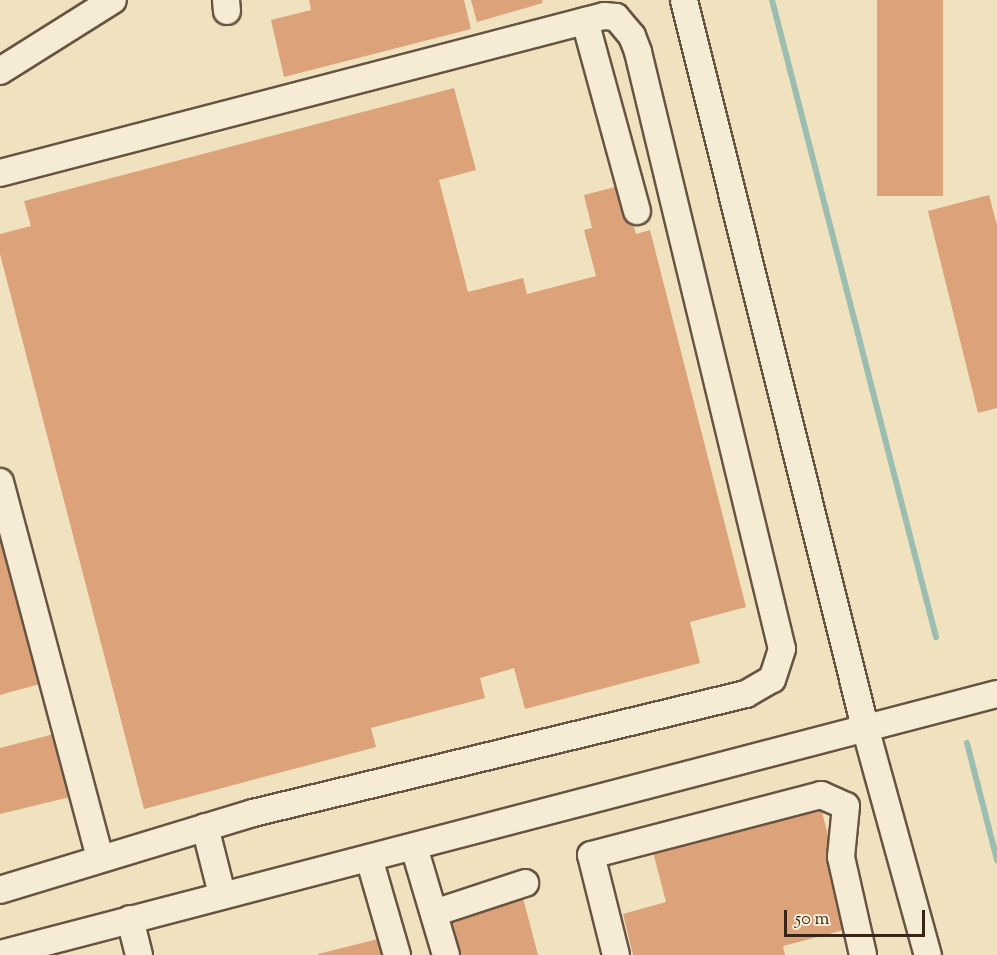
<!DOCTYPE html>
<style>
body{margin:0}
#map{position:relative;width:997px;height:955px;overflow:hidden;background:#f1e2bf;font-family:"Sorts Mill Goudy",serif}
div>[style]{position:absolute}
.stream>*{height:6px;margin:-3px;padding:0 3px;transform-origin:3px;border-radius:3px;background:#9bbeb0}
.building>*{inset:0;background:#dca27a;transform-origin:0 0}
.roads{filter:drop-shadow(2px 0 #675442) drop-shadow(-2px 0 #675442) drop-shadow(0 2px #675442) drop-shadow(0 -2px #675442)}
.minor>*{height:26px;margin:-13px;padding:0 13px;transform-origin:13px;border-radius:13px;background:#f6ecd5}
span{translate:-50% -50%;white-space:nowrap;text-align:center;line-height:1.15;-webkit-text-stroke:4.5px #f6ecd5;paint-order:stroke}
.scale{position:absolute;left:784px;top:910px;width:141px;height:27px;box-sizing:border-box;border:3px solid #392518;border-top:0;padding-left:8px;font-size:18px;line-height:21px;white-space:nowrap;color:#392518;-webkit-text-stroke:4px #f6ecd5;paint-order:stroke}
</style>
<div id="map">
<div class="stream">
<i style="left:772px;top:0;width:658px;rotate:75.56deg"></i>
<i style="left:967px;top:743px;width:121px;rotate:75.6deg"></i>
</div>
<div class="building">
<i style="clip-path:polygon(309px 0,464px 0,471px 29px,284px 77px,271px 20px,311px 10px)"></i>
<i style="clip-path:polygon(471px 0,542px 0,543px 3px,477px 22px)"></i>
<i style="left:877px;top:0;width:66px;height:196px"></i>
<i style="clip-path:polygon(454px 88px,476px 170px,439px 180px,468px 292px,523px 278px,527px 294px,596px 276px,584px 230px,592px 228px,584px 195px,623px 185px,636px 234px,650px 230px,746px 607px,690px 622px,700px 663px,525px 709px,514px 668px,480px 678px,485px 698px,371px 728px,376px 747px,144px 809px,0 254px,0 234px,31px 226px,24px 201px)"></i>
<i style="clip-path:polygon(989px 195px,997px 225px,997px 408px,978px 413px,928px 211px)"></i>
<i style="clip-path:polygon(0 526px,43px 683px,0 695px)"></i>
<i style="clip-path:polygon(54px 734px,70px 797px,0 814px,0 748px)"></i>
<i style="clip-path:polygon(821px 808px,852px 928px,783px 946px,785px 955px,633px 955px,623px 914px,666px 902px,653px 852px)"></i>
<i style="clip-path:polygon(523px 898px,538px 955px,461px 955px,451px 917px)"></i>
<i style="clip-path:polygon(382px 938px,386px 955px,318px 955px,318px 954px)"></i>
</div>
<div class="roads">
<div class="minor">
<i style="left:226px;top:0;width:11px;rotate:85deg"></i>
<i style="left:684px;top:0;width:749px;rotate:76.02deg"></i>
<i style="left:865px;top:727px;width:237px;rotate:74.6deg"></i>
<i style="left:585px;top:21px;width:197px;rotate:74.7deg"></i>
<i style="left:0;top:71px;width:133px;rotate:-32.1deg"></i>
<i style="left:0;top:173px;width:624px;rotate:-14.57deg"></i>
<i style="left:604px;top:16px;width:12px;rotate:5deg"></i>
<i style="left:616px;top:17px;width:25px;rotate:50deg"></i>
<i style="left:632px;top:36px;width:17px;rotate:69deg"></i>
<i style="left:638px;top:52px;width:614px;rotate:76.44deg"></i>
<i style="left:782px;top:649px;width:32px;rotate:108deg"></i>
<i style="left:772px;top:679px;width:30px;rotate:150deg"></i>
<i style="left:746px;top:694px;width:507px;rotate:166.43deg"></i>
<i style="left:253px;top:813px;width:264px;rotate:163.1deg"></i>
<i style="left:0;top:482px;width:389px;rotate:75.1deg"></i>
<i style="left:205px;top:827px;width:69px;rotate:75.8deg"></i>
<i style="left:414px;top:847px;width:113px;rotate:73.5deg"></i>
<i style="left:369px;top:858px;width:101px;rotate:73.9deg"></i>
<i style="left:434px;top:913px;width:96px;rotate:-18.2deg"></i>
<i style="left:130px;top:919px;width:37px;rotate:76deg"></i>
<i style="left:0;top:954px;width:1030px;rotate:-14.62deg"></i>
<i style="left:616px;top:955px;width:103px;rotate:-104deg"></i>
<i style="left:591px;top:855px;width:238px;rotate:-14.6deg"></i>
<i style="left:821px;top:795px;width:27px;rotate:24deg"></i>
<i style="left:846px;top:806px;width:51px;rotate:95.6deg"></i>
<i style="left:841px;top:857px;width:100px;rotate:77.3deg"></i>
</div>
</div>
<div class="scale">50 m</div>
</div>
